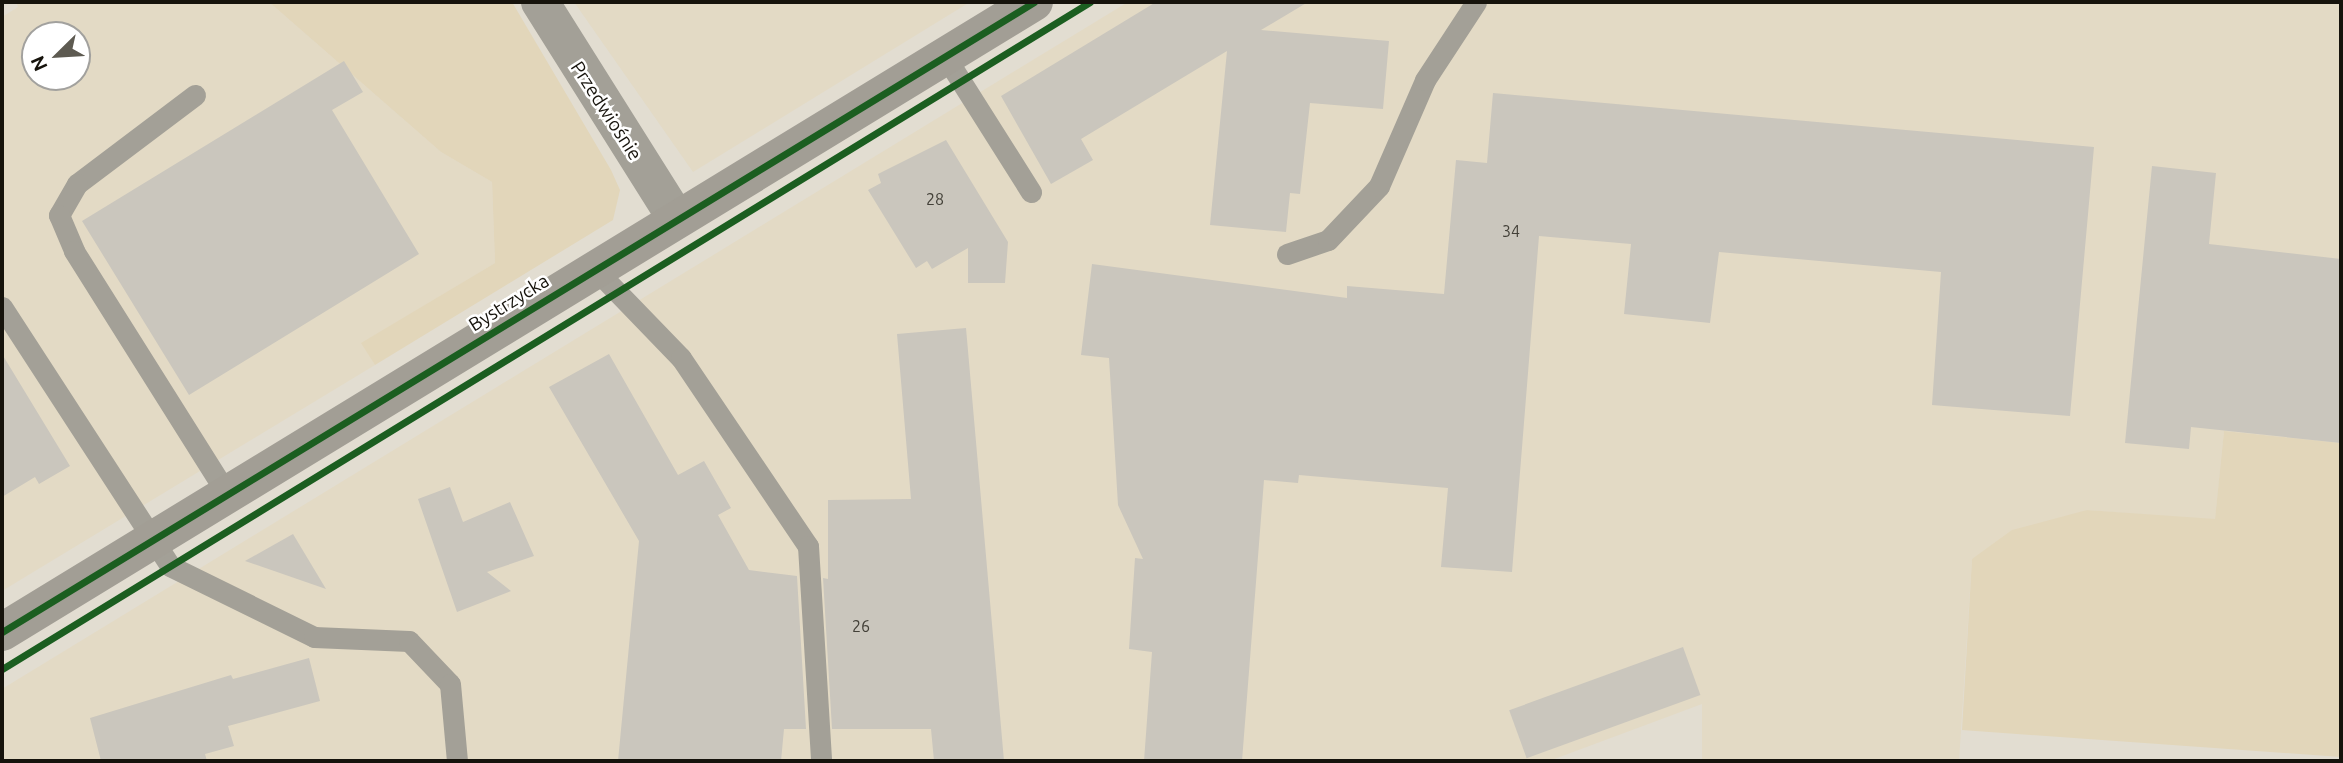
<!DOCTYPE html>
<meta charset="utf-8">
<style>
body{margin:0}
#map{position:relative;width:2343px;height:763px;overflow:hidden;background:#e2ddd1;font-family:Ubuntu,sans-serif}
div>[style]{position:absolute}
.built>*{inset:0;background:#e3dac5}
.green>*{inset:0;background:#e2d6ba}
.building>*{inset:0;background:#cac6bd;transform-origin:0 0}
.lane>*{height:21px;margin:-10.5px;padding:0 10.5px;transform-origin:10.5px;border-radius:10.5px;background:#a3a097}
.street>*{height:38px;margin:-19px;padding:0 19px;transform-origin:19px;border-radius:19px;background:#a3a097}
.secondary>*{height:38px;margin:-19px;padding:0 19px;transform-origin:19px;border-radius:19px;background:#a29e95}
.cycleway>*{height:7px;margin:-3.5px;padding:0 3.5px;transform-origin:3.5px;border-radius:3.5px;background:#1b5e20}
span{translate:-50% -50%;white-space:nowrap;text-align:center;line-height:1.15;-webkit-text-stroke:5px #fff;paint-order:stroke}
.number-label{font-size:16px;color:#434038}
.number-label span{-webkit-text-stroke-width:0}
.street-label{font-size:19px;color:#16130c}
.frame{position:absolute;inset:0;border:4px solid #16130c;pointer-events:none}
.north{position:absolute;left:21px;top:21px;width:70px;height:70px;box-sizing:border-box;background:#fff;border:2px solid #a2a19e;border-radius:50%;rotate:246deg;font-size:19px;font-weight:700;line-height:28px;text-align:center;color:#16130c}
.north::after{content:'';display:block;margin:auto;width:24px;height:32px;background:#5d5a51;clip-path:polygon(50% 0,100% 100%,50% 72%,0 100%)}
</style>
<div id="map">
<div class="built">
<i style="clip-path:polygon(evenodd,16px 2px,269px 2px,441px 152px,492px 182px,495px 263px,362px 343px,375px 365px,2px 591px,2px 17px,18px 7px,16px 2px,35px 35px,77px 35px,77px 77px,35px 77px,35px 35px)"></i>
<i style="clip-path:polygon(574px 2px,970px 2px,693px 172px)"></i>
<i style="clip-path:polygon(1128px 2px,2341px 2px,2341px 443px,2224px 431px,2215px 520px,2087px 510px,1972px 559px,1959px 761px,1702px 761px,1702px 704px,1549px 761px,2px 761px,2px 689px)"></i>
</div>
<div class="green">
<i style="clip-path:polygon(269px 2px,512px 2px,611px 170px,620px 190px,613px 220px,375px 365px,361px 343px,495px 263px,492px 182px,441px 152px)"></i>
<i style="clip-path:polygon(2224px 431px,2341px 443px,2341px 757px,1962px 730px,1972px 559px,2012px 530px,2087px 510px,2215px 519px)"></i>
</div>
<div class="building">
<i style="clip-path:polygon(1156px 2px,1308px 2px,1261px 30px,1389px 41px,1383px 109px,1310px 103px,1300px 194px,1290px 193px,1286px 232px,1210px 225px,1227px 51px,1081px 139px,1093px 160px,1051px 184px,1001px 96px)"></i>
<i style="clip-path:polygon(344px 61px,363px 92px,332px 110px,419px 254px,189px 395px,82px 221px)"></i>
<i style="clip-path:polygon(1493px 93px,2094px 147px,2070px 416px,1932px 405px,1941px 272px,1719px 252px,1710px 323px,1624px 314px,1631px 244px,1539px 236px,1512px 572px,1441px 567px,1448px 488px,1299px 475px,1298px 483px,1264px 480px,1242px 761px,1144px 761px,1152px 652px,1129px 649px,1135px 558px,1143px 559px,1118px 505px,1109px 358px,1081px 355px,1092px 264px,1347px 298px,1347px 286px,1444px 294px,1456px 160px,1487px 163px)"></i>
<i style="clip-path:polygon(946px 140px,1008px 242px,1005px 283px,968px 283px,968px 248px,932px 269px,927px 261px,916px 268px,868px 190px,881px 183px,878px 174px)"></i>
<i style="clip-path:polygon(2152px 166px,2216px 173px,2209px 244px,2341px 259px,2341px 443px,2191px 427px,2189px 449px,2125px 443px)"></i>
<i style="clip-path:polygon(966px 328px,1004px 761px,934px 761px,931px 729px,832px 729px,823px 578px,828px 579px,828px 500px,911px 499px,897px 334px)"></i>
<i style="clip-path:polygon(2px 354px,70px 466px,39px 484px,35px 477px,2px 497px)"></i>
<i style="clip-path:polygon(609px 354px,678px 475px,704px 461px,731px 508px,718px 515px,749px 570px,797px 576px,806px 729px,784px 729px,781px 761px,618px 761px,639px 541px,549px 387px)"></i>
<i style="clip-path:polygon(450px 487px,463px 522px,510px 502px,534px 556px,487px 572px,511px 591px,457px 612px,418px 499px)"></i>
<i style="clip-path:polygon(293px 534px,326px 589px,245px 561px)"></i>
<i style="left:1683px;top:647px;width:51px;height:185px;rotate:70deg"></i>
<i style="clip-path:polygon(309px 658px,320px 701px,228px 726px,234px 746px,205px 754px,207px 761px,101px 761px,90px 718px,231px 675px,233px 679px)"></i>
</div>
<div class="lane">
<i style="left:945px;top:56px;width:161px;rotate:57.7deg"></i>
<i style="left:195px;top:95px;width:148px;rotate:143deg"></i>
<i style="left:77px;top:184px;width:36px;rotate:120deg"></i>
<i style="left:59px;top:215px;width:39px;rotate:67deg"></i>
<i style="left:74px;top:251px;width:287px;rotate:57.8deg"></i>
<i style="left:1287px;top:254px;width:43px;rotate:-18.9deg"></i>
<i style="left:1328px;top:240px;width:74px;rotate:-46.6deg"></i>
<i style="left:1379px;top:186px;width:116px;rotate:-66.5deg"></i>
<i style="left:1425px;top:80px;width:93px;rotate:-56.8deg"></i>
<i style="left:594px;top:268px;width:125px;rotate:46deg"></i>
<i style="left:681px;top:358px;width:227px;rotate:56deg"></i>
<i style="left:808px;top:546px;width:215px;rotate:86.5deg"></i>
<i style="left:2px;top:307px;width:309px;rotate:57deg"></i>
<i style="left:170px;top:566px;width:161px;rotate:26.2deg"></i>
<i style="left:314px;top:637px;width:95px;rotate:2.4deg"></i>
<i style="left:409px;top:641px;width:59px;rotate:46.4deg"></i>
<i style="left:450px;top:684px;width:77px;rotate:84.8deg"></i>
</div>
<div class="street">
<i style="left:540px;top:2px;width:255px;rotate:57.8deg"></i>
</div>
<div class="secondary">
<i style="left:2px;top:632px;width:1209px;rotate:-31.4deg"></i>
</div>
<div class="cycleway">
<i style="left:2px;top:632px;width:1209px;rotate:-31.4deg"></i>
<i style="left:2px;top:669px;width:1276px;rotate:-31.51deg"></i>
</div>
<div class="number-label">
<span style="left:935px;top:199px">28</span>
<span style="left:1511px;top:231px">34</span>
<span style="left:861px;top:626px">26</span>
</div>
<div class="street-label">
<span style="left:606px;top:111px;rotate:57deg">Przedwiośnie</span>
<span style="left:509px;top:303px;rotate:-32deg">Bystrzycka</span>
</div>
<div class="frame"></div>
<div class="north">N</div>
</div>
